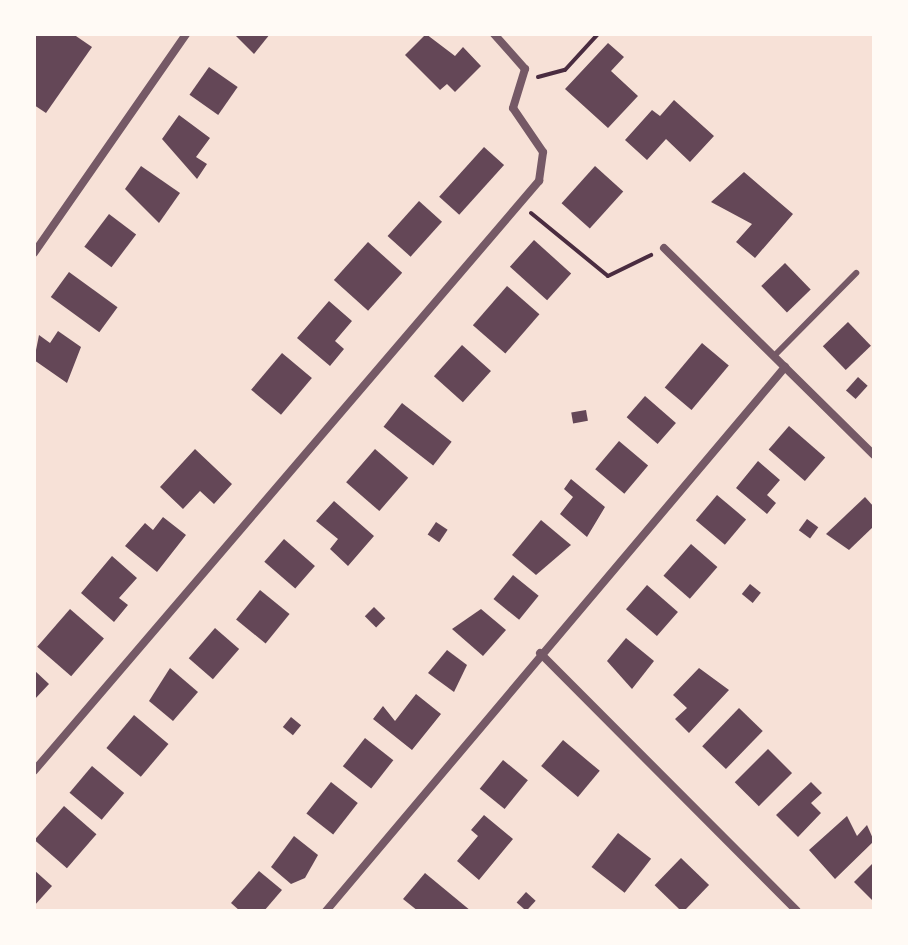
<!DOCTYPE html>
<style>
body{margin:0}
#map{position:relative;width:908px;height:945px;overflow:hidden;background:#f7e1d7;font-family:Overpass,sans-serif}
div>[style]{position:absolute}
.building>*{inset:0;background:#644757;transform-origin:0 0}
.path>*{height:4px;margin:-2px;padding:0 2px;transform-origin:2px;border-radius:2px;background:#4a2c40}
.service>*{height:6px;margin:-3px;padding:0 3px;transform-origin:3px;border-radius:3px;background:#755966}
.minor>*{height:8px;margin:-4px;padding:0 4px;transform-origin:4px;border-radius:4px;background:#755966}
span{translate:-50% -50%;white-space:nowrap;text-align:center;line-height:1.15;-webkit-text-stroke:6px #fffaf5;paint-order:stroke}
.frame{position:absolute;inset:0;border:36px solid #fffaf5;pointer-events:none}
</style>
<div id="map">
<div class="building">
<i style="clip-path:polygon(34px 34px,73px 34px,92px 47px,46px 113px,34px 105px)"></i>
<i style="clip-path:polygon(234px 34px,270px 34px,254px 54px)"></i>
<i style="clip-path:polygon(426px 34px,455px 56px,463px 47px,481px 66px,455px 92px,447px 84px,440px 90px,405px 55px)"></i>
<i style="clip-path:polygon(608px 43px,624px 57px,611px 71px,638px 96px,608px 128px,565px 89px)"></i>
<i style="left:209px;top:67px;width:35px;height:34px;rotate:35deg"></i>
<i style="clip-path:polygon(674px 100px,714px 136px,690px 162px,666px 139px,647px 160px,625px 140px,652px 110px,660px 116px)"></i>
<i style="clip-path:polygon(179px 115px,210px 138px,196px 157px,207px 164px,197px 179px,162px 139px)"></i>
<i style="left:484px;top:147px;width:27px;height:67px;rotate:42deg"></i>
<i style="clip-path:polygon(141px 166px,180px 193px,159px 223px,125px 189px)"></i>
<i style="left:595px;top:166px;width:38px;height:50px;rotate:42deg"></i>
<i style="clip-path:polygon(744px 172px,793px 214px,755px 258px,736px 242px,752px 224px,711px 202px)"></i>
<i style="left:419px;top:201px;width:31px;height:47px;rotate:42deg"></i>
<i style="left:109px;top:214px;width:34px;height:41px;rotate:37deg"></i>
<i style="left:534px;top:240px;width:50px;height:36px;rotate:42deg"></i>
<i style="left:368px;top:242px;width:46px;height:51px;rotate:42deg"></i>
<i style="left:785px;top:263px;width:37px;height:33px;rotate:46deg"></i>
<i style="left:69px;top:272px;width:60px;height:31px;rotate:36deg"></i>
<i style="left:507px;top:286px;width:43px;height:52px;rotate:41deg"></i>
<i style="clip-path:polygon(329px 301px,352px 321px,335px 341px,344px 349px,330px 366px,297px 338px)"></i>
<i style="left:848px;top:322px;width:33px;height:35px;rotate:46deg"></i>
<i style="clip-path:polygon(58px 331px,81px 347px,67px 383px,34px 360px,39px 335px,50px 343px)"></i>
<i style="left:702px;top:343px;width:35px;height:58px;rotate:40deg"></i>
<i style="left:462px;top:345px;width:39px;height:42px;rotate:42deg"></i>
<i style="left:282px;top:353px;width:39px;height:48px;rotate:40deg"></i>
<i style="left:858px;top:377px;width:13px;height:18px;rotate:42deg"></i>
<i style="left:645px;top:396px;width:41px;height:28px;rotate:41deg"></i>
<i style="left:402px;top:403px;width:63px;height:30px;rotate:38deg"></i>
<i style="left:586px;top:410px;width:11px;height:15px;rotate:80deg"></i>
<i style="left:789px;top:426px;width:48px;height:31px;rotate:41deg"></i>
<i style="left:619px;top:441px;width:38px;height:37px;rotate:40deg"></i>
<i style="clip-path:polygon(195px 449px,232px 484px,214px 504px,200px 491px,183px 509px,160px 487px)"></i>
<i style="left:375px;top:449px;width:44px;height:44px;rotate:41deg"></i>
<i style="clip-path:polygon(758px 461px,780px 480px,767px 495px,776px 503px,767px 514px,736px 488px)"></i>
<i style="clip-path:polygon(571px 479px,605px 507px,587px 537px,560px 514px,573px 497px,564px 489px)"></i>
<i style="left:717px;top:495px;width:38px;height:33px;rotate:40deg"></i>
<i style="clip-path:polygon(865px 497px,874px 507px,874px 526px,849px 550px,826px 534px)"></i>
<i style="clip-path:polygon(334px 501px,374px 536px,348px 566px,330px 549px,338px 539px,316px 521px)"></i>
<i style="clip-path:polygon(163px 517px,186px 535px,157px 572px,125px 546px,145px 523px,153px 530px)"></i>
<i style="left:807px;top:519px;width:14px;height:14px;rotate:36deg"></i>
<i style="clip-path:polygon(541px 520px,571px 545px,536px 575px,512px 555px)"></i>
<i style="left:436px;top:522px;width:14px;height:15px;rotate:34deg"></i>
<i style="left:284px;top:539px;width:41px;height:30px;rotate:41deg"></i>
<i style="left:691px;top:544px;width:35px;height:42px;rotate:41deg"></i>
<i style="clip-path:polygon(112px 556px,137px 578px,119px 598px,128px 605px,114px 622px,81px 593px)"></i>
<i style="left:513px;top:575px;width:33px;height:31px;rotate:39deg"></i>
<i style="left:750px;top:584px;width:14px;height:13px;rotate:39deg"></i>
<i style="left:647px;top:585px;width:41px;height:32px;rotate:41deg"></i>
<i style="left:260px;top:590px;width:38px;height:38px;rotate:39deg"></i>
<i style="left:374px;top:607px;width:16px;height:13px;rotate:45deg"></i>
<i style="left:70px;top:609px;width:45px;height:50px;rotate:41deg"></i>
<i style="clip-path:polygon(481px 609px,506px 630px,483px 656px,452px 629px)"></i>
<i style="left:215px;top:628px;width:32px;height:40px;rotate:41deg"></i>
<i style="clip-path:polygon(626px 638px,654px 661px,632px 689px,607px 661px)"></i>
<i style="clip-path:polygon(447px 650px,467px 665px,454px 692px,428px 673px)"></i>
<i style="clip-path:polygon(170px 668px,198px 692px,173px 721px,149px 701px)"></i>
<i style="clip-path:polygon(699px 668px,729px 690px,689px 733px,675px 719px,687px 708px,673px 695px)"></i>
<i style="clip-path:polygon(34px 670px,49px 684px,34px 700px)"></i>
<i style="clip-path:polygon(416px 694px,441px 714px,412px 750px,373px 719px,383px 706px,395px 721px)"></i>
<i style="left:739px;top:708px;width:33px;height:53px;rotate:44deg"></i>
<i style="left:134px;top:715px;width:45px;height:43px;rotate:40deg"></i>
<i style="left:291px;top:717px;width:13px;height:13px;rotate:39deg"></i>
<i style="left:365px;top:738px;width:36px;height:36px;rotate:38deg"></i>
<i style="left:563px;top:740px;width:48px;height:34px;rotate:40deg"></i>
<i style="left:768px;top:749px;width:34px;height:47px;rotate:45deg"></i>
<i style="left:503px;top:760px;width:32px;height:37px;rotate:39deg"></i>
<i style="left:92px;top:766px;width:42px;height:35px;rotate:40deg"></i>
<i style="left:331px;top:782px;width:34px;height:40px;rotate:38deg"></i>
<i style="clip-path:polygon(811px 782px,822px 793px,811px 803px,821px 813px,798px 837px,776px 815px)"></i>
<i style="left:64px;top:806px;width:43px;height:45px;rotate:41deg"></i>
<i style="clip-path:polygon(484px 815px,513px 839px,479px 880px,457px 861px,478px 836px,471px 830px)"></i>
<i style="clip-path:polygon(847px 816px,857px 836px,867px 825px,874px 841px,835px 879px,809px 850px)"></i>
<i style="left:618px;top:833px;width:42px;height:43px;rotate:38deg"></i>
<i style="clip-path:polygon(294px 836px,318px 855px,305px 878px,291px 884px,271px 867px)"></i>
<i style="left:681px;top:858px;width:39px;height:38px;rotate:44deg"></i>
<i style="clip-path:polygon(874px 862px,874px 902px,854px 882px)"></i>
<i style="clip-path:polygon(34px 870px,52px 886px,34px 906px)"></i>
<i style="clip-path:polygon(259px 871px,282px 890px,264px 911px,240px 911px,231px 903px)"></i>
<i style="clip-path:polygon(425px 873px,471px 911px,418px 911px,403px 899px)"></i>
<i style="left:526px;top:892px;width:13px;height:14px;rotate:42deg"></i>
</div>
<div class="path">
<i style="left:538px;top:77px;width:28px;rotate:-15deg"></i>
<i style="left:565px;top:70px;width:49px;rotate:-47.5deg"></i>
<i style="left:531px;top:213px;width:99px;rotate:39.3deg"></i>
<i style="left:608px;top:276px;width:48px;rotate:-26deg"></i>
</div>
<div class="service">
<i style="left:774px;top:356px;width:117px;rotate:-45.3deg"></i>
</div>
<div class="minor">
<i style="left:664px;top:248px;width:295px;rotate:44.6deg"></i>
<i style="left:34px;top:253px;width:267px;rotate:-55.2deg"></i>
<i style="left:540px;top:653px;width:364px;rotate:45.1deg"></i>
<i style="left:34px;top:771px;width:777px;rotate:-49.44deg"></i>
<i style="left:539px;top:181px;width:29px;rotate:-82deg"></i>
<i style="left:543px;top:152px;width:53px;rotate:-124.3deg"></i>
<i style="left:513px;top:108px;width:41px;rotate:-72.9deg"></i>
<i style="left:525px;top:69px;width:47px;rotate:-131.5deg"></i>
<i style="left:326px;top:911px;width:712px;rotate:-49.84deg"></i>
</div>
<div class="frame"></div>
</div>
